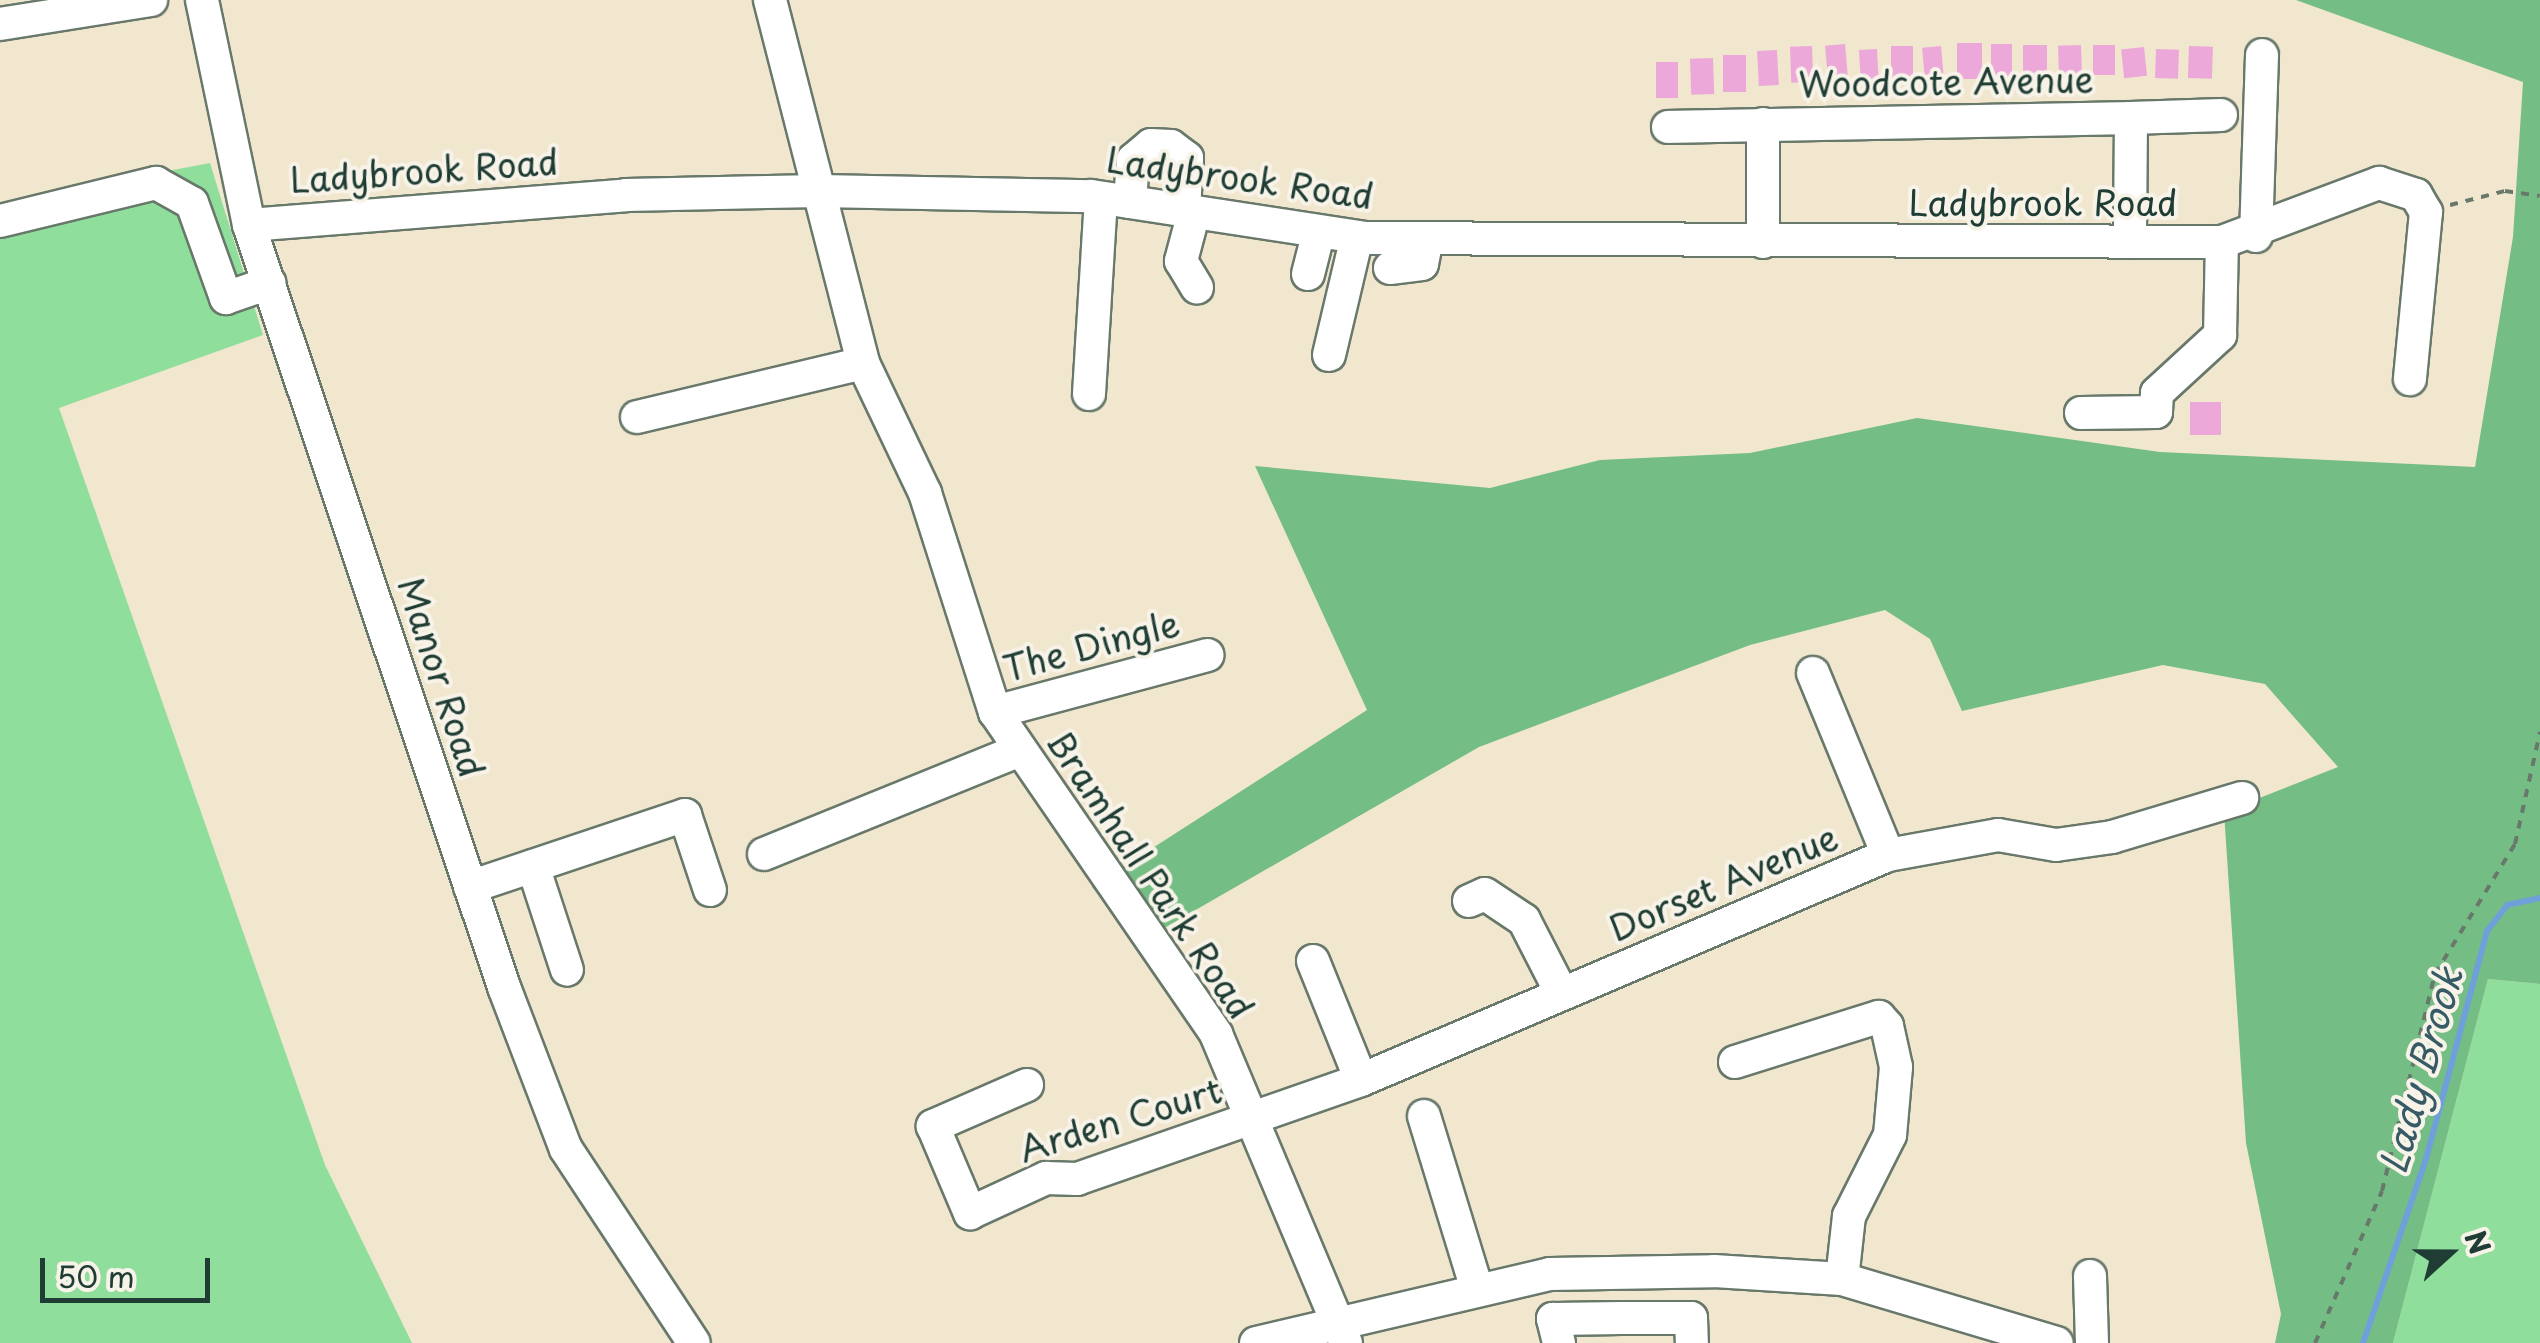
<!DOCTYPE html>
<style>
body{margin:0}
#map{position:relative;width:2540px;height:1343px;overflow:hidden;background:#f1e6ce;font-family:"Playpen Sans",sans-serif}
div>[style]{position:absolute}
.green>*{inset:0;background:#90de9c}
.forest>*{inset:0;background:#74bd84}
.stream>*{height:6px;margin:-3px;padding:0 3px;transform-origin:3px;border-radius:3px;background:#70a0da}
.building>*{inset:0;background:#eca8d9;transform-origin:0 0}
.path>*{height:4px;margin-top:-2px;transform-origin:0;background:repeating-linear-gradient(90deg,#68786a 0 8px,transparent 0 16px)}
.roads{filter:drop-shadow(2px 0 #68786a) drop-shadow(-2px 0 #68786a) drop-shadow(0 2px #68786a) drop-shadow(0 -2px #68786a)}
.minor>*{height:32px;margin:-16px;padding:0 16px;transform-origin:16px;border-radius:16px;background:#fff}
span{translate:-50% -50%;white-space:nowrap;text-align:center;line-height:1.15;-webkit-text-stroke:8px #f7f3e8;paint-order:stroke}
.street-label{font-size:35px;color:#1f3d34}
.water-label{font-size:38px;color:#375b66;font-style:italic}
.north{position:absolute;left:2400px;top:1203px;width:100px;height:100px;-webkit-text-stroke:8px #f7f3e8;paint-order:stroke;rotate:69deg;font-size:28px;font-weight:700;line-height:40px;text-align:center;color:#1f3d34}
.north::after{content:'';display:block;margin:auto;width:35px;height:45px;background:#1f3d34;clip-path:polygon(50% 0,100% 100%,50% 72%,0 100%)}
.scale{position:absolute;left:40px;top:1258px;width:170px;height:45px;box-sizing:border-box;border:5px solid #1f3d34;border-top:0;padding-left:12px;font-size:30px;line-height:35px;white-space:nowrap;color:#1f3d34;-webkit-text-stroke:8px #f7f3e8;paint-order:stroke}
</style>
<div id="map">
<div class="green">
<i style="clip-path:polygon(210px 163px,263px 335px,59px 408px,325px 1165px,412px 1343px,0 1343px,0 203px)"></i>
<i style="clip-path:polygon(2488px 979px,2540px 984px,2540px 1343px,2393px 1343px)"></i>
</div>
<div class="forest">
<i style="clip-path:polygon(2296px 0,2540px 0,2540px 984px,2488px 979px,2393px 1343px,2275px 1343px,2281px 1314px,2246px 1143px,2224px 812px,2338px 767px,2265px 684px,2163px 665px,1962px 711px,1930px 639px,1885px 610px,1750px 645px,1479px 747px,1140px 942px,1092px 887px,1367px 710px,1255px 466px,1490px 488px,1600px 460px,1750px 453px,1917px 418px,2160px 452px,2475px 467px,2513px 237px,2523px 82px)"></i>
</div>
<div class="stream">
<i style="left:2363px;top:1343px;width:194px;rotate:-71.1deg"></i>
<i style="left:2426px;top:1159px;width:236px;rotate:-75deg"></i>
<i style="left:2487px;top:931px;width:33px;rotate:-52deg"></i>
<i style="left:2507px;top:905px;width:34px;rotate:-12deg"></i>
</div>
<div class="building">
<i style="left:1957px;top:43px;width:25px;height:36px"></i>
<i style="left:1845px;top:44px;width:38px;height:20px;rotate:85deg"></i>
<i style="left:1991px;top:44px;width:21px;height:32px"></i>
<i style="left:2023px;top:45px;width:24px;height:35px"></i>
<i style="left:2081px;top:45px;width:36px;height:23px;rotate:88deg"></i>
<i style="left:2093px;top:45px;width:22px;height:30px"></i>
<i style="left:1812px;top:46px;width:36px;height:22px;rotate:88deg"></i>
<i style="left:1891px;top:46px;width:22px;height:36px"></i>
<i style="left:1941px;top:46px;width:33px;height:19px;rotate:85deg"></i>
<i style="left:2189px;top:46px;width:24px;height:32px;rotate:2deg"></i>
<i style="left:2144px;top:47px;width:29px;height:23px;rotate:84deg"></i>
<i style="left:1877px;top:49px;width:33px;height:18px;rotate:87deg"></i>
<i style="left:2156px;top:49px;width:23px;height:29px;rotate:2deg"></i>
<i style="left:1777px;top:50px;width:35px;height:20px;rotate:87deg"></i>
<i style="left:1723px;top:55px;width:23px;height:37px"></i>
<i style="left:1713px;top:58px;width:36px;height:23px;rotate:88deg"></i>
<i style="left:1656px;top:62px;width:22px;height:36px"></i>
<i style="left:2190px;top:402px;width:31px;height:33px"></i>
</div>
<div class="path">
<i style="left:2450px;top:205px;width:57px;rotate:-14.3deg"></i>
<i style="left:2505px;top:191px;width:35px;rotate:8deg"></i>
<i style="left:2315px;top:1343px;width:166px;rotate:-66.2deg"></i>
<i style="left:2382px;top:1191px;width:223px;rotate:-76.3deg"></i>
<i style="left:2435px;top:974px;width:153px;rotate:-58.4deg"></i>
<i style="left:2515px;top:844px;width:115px;rotate:-77.4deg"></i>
</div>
<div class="roads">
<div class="minor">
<i style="left:202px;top:0;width:230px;rotate:78.2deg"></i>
<i style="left:249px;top:225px;width:804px;rotate:71.5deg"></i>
<i style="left:504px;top:987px;width:173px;rotate:69.1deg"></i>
<i style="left:566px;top:1149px;width:232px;rotate:56.6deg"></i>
<i style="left:770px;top:0;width:375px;rotate:75.6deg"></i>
<i style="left:863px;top:363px;width:144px;rotate:64.5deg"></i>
<i style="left:925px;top:493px;width:230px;rotate:72.3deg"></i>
<i style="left:995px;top:712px;width:391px;rotate:55.5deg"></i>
<i style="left:1216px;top:1034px;width:335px;rotate:67.2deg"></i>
<i style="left:0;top:24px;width:153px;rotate:-9deg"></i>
<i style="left:2131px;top:118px;width:90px;rotate:-1.9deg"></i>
<i style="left:1763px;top:124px;width:118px;rotate:90deg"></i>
<i style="left:1668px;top:127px;width:463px;rotate:-1.1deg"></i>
<i style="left:2131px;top:118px;width:124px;rotate:90.5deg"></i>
<i style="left:1130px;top:202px;width:42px;rotate:-85.9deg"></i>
<i style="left:1133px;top:160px;width:23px;rotate:-40deg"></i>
<i style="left:1151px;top:145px;width:20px;rotate:3deg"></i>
<i style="left:1171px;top:146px;width:20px;rotate:37deg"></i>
<i style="left:1187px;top:158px;width:52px;rotate:93.3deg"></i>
<i style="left:1194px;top:212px;width:51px;rotate:104.9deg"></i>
<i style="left:1181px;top:261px;width:31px;rotate:59deg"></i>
<i style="left:0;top:221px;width:161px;rotate:-13.7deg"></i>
<i style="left:156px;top:183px;width:41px;rotate:29.1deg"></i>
<i style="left:192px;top:203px;width:101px;rotate:70.3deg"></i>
<i style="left:226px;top:298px;width:46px;rotate:-19.2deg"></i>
<i style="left:249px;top:225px;width:378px;rotate:-4.5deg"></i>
<i style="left:626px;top:195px;width:194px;rotate:-1.2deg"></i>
<i style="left:820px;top:191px;width:271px;rotate:1.1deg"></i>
<i style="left:1091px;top:196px;width:277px;rotate:8.7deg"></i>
<i style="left:1365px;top:238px;width:857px;rotate:0.27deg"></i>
<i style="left:2222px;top:242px;width:168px;rotate:-20.6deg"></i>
<i style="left:2379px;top:183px;width:39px;rotate:18deg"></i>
<i style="left:2416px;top:195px;width:20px;rotate:60deg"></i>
<i style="left:2426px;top:212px;width:168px;rotate:95.5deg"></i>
<i style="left:2256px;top:236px;width:181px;rotate:-88.1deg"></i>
<i style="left:1390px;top:268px;width:32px;rotate:-7deg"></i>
<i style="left:1422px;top:264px;width:25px;rotate:-79deg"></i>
<i style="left:1308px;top:274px;width:44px;rotate:-75.7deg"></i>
<i style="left:1329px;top:355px;width:121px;rotate:-76.7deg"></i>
<i style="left:1089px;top:394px;width:196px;rotate:-86.5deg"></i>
<i style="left:2081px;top:413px;width:75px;rotate:-0.8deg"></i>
<i style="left:2156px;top:412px;width:19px;rotate:-87deg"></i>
<i style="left:2157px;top:393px;width:86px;rotate:-42.6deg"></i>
<i style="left:2220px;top:335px;width:93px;rotate:-88.8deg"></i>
<i style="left:637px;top:417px;width:232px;rotate:-13.4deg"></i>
<i style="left:1813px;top:673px;width:197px;rotate:67.6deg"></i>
<i style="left:995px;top:712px;width:220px;rotate:-15deg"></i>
<i style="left:764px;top:854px;width:274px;rotate:-22.1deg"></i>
<i style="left:533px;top:866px;width:109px;rotate:71.9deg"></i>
<i style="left:470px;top:887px;width:227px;rotate:-18.5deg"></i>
<i style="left:685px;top:815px;width:79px;rotate:71.6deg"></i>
<i style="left:1469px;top:901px;width:17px;rotate:-24deg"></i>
<i style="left:1485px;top:894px;width:47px;rotate:33.7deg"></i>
<i style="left:1524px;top:920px;width:83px;rotate:62.8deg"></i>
<i style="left:1313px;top:961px;width:128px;rotate:68deg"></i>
<i style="left:1735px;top:1062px;width:151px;rotate:-17.4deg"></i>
<i style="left:1879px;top:1017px;width:12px;rotate:48deg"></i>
<i style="left:1887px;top:1026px;width:42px;rotate:77.6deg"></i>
<i style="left:1896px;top:1067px;width:68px;rotate:95deg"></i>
<i style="left:1890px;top:1135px;width:91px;rotate:116.8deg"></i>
<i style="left:1849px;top:1216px;width:63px;rotate:96.3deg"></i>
<i style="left:1027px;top:1085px;width:103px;rotate:156.4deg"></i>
<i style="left:933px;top:1126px;width:95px;rotate:67deg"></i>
<i style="left:970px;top:1213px;width:84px;rotate:-24.7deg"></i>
<i style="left:1046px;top:1178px;width:31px;rotate:2deg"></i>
<i style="left:1077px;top:1179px;width:301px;rotate:-19.2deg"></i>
<i style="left:1361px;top:1080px;width:573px;rotate:-23.12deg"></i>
<i style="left:1888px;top:855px;width:112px;rotate:-10.3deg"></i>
<i style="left:1998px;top:835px;width:59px;rotate:9.8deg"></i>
<i style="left:2056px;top:845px;width:57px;rotate:-8.1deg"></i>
<i style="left:2112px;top:837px;width:136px;rotate:-16.7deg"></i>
<i style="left:1424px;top:1116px;width:181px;rotate:73deg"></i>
<i style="left:2090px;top:1276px;width:67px;rotate:88.3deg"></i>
<i style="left:1256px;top:1343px;width:302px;rotate:-13.2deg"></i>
<i style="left:1550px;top:1274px;width:164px;rotate:-1deg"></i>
<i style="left:1714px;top:1271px;width:128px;rotate:3.6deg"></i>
<i style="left:1842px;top:1279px;width:224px;rotate:16.6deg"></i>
<i style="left:1559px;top:1343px;width:25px;rotate:-104deg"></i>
<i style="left:1553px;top:1319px;width:69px;rotate:-0.8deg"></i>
<i style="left:1622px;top:1318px;width:69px"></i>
<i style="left:1691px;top:1318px;width:25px;rotate:88deg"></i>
</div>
</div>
<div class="street-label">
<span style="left:1946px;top:81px;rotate:-1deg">Woodcote Avenue</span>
<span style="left:424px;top:170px;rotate:-4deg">Ladybrook Road</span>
<span style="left:1240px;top:177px;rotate:8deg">Ladybrook Road</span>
<span style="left:2043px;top:202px">Ladybrook Road</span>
<span style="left:1091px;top:645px;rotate:-15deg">The Dingle</span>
<span style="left:442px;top:677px;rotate:72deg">Manor Road</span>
<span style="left:1151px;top:874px;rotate:56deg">Bramhall Park Road</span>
<span style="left:1723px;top:882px;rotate:-23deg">Dorset Avenue</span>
<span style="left:1120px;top:1119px;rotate:-17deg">Arden Court</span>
</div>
<div class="water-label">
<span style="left:2420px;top:1070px;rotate:-74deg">Lady Brook</span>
</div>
<div class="north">N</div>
<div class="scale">50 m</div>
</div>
